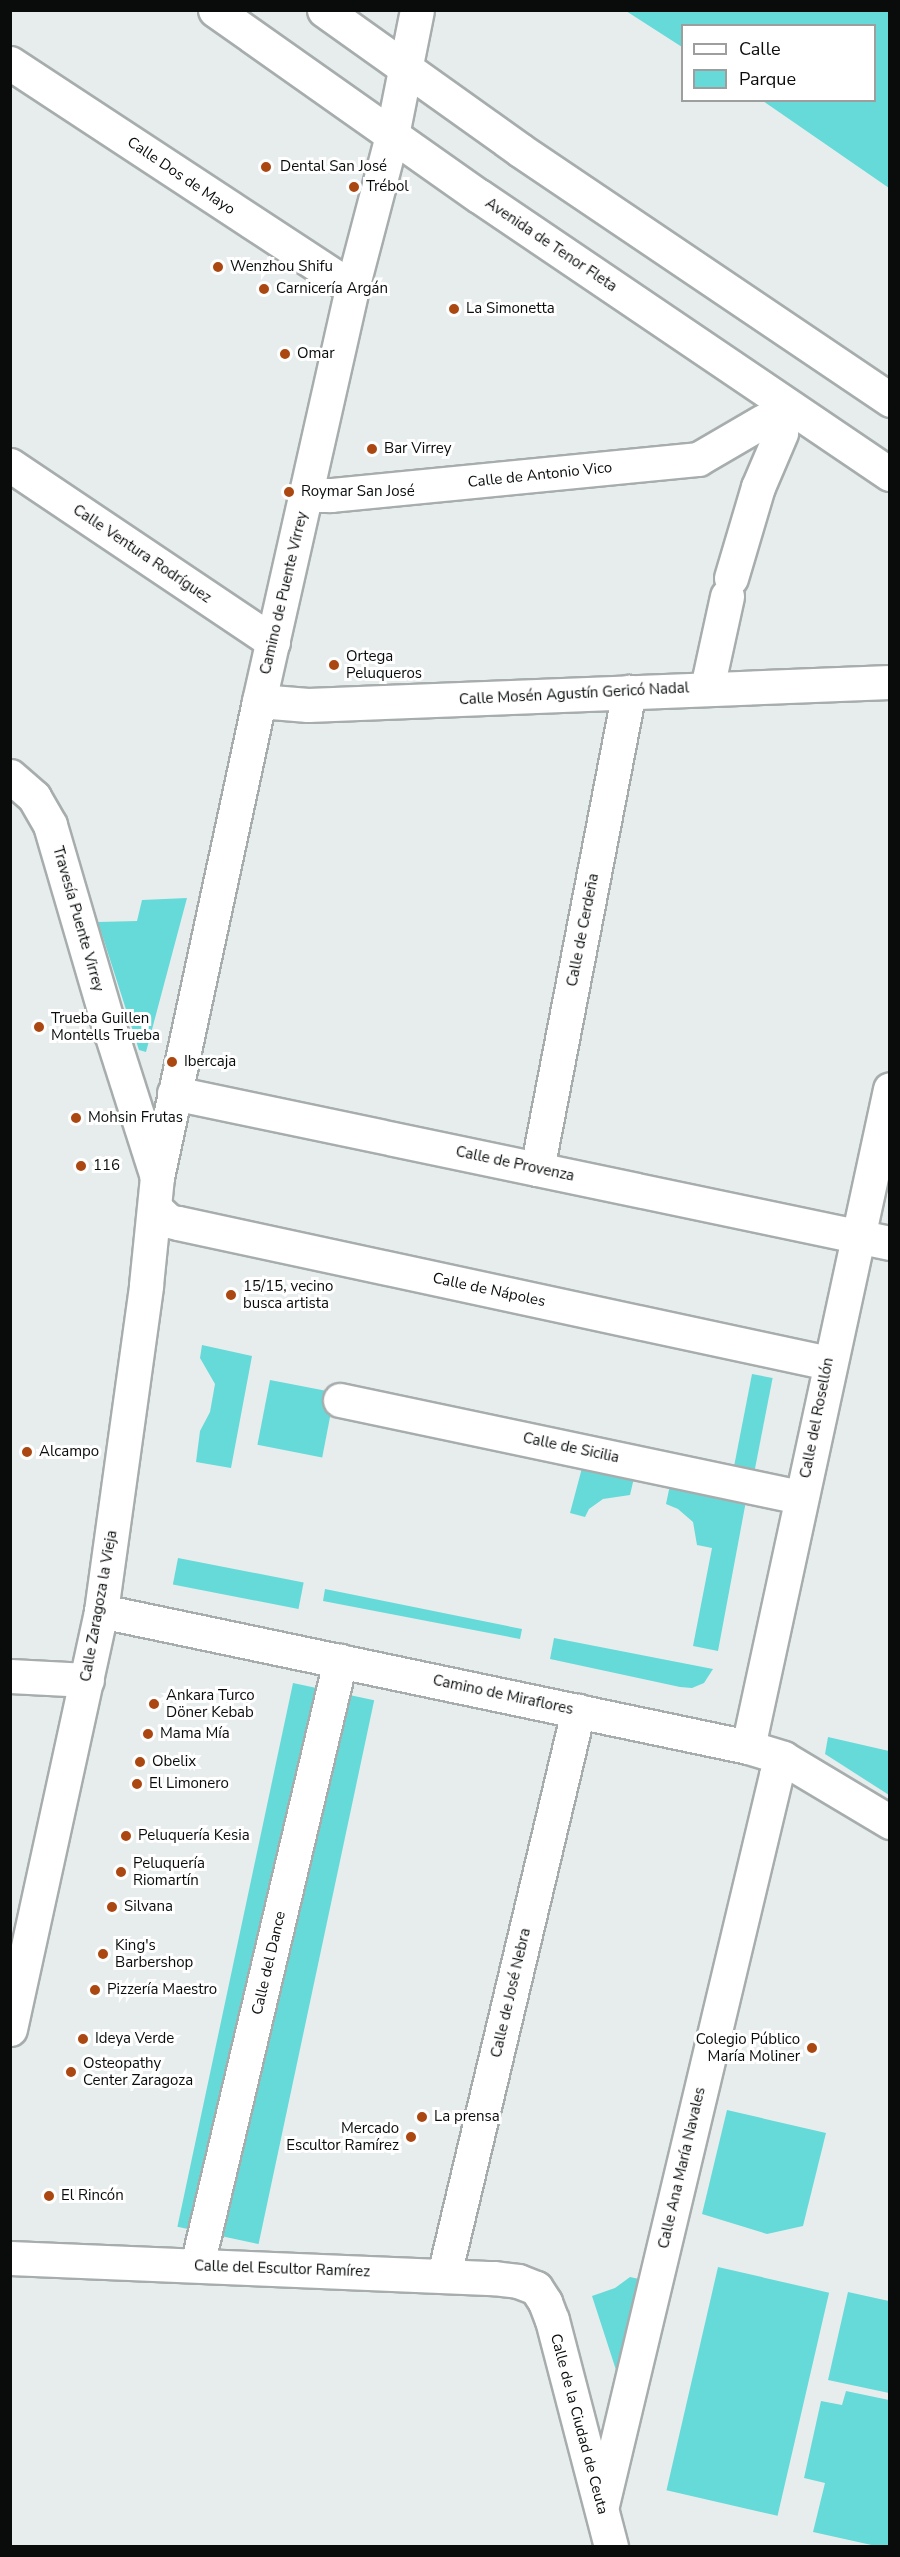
<!DOCTYPE html>
<meta charset="utf-8">
<style>
body{margin:0}
#map{position:relative;width:900px;height:2557px;overflow:hidden;background:#e7eded;font-family:"Nunito Sans",sans-serif}
div>[style]{position:absolute}
.green>*{inset:0;background:#66dad9;transform-origin:0 0}
.roads{filter:drop-shadow(2px 0 #a7adad) drop-shadow(-2px 0 #a7adad) drop-shadow(0 2px #a7adad) drop-shadow(0 -2px #a7adad)}
.minor>*{height:33px;margin:-16.5px;padding:0 16.5px;transform-origin:16.5px;border-radius:16.5px;background:#fff}
.major>*{height:33px;margin:-16.5px;padding:0 16.5px;transform-origin:16.5px;border-radius:16.5px;background:#fff}
.dots>*{width:16px;height:16px;translate:-50% -50%;box-sizing:border-box;border:3px solid #fff;border-radius:50%}
span{translate:-50% -50%;white-space:nowrap;text-align:center;line-height:1.15;-webkit-text-stroke:6px #fff;paint-order:stroke}
.poi-label{font-size:15px;color:#0a0c0c}
.left{translate:0 -50%;text-align:left}
.right{translate:-100% -50%;text-align:right}
.street-label{font-size:15px;color:#0a0c0c}
.frame{position:absolute;inset:0;border:12px solid #0a0c0c;pointer-events:none}
.legend{position:absolute;left:681px;top:24px;width:195px;height:78px;box-sizing:border-box;background:#fff;border:2px solid #9d9e9e;margin:0;padding:8px 10px;list-style:none;font-size:18px;color:#0a0c0c}
.legend li{display:flex;align-items:center;gap:12px;height:30px}
.legend b{width:30px;border:2px solid #9d9e9e}
</style>
<div id="map">
<div class="green">
<i style="clip-path:polygon(626px 11px,889px 11px,889px 188px,763px 101px,874px 100px,874px 26px,682px 26px,682px 47px)"></i>
<i style="clip-path:polygon(187px 898px,146px 1052px,139px 1050px,98px 922px,137px 921px,142px 900px)"></i>
<i style="clip-path:polygon(202px 1345px,252px 1356px,231px 1468px,196px 1462px,200px 1431px,210px 1412px,215px 1384px,200px 1358px)"></i>
<i style="left:752px;top:1374px;width:21px;height:94px;rotate:11deg"></i>
<i style="left:270px;top:1380px;width:66px;height:66px;rotate:11deg"></i>
<i style="clip-path:polygon(582px 1468px,634px 1478px,630px 1495px,603px 1499px,589px 1509px,585px 1517px,570px 1513px)"></i>
<i style="clip-path:polygon(670px 1485px,746px 1501px,718px 1651px,693px 1646px,712px 1548px,697px 1545px,693px 1522px,678px 1509px,666px 1504px)"></i>
<i style="left:178px;top:1558px;width:128px;height:27px;rotate:11deg"></i>
<i style="clip-path:polygon(325px 1589px,522px 1629px,520px 1639px,323px 1601px)"></i>
<i style="clip-path:polygon(554px 1638px,713px 1669px,704px 1683px,692px 1688px,680px 1687px,550px 1659px)"></i>
<i style="left:293px;top:1683px;width:83px;height:556px;rotate:12deg"></i>
<i style="clip-path:polygon(828px 1737px,889px 1751px,889px 1795px,825px 1754px)"></i>
<i style="clip-path:polygon(727px 2110px,826px 2133px,803px 2226px,767px 2234px,702px 2214px)"></i>
<i style="left:718px;top:2267px;width:114px;height:229px;rotate:13deg"></i>
<i style="clip-path:polygon(630px 2277px,639px 2279px,616px 2370px,592px 2296px,615px 2288px)"></i>
<i style="clip-path:polygon(848px 2292px,889px 2301px,889px 2393px,828px 2380px)"></i>
<i style="clip-path:polygon(846px 2391px,889px 2400px,889px 2546px,876px 2546px,813px 2532px,825px 2483px,804px 2478px,821px 2401px,842px 2405px)"></i>
</div>
<div class="roads">
<div class="minor">
<i style="left:10px;top:63px;width:409px;rotate:33.3deg"></i>
<i style="left:10px;top:465px;width:317px;rotate:33.9deg"></i>
<i style="left:307px;top:495px;width:24px"></i>
<i style="left:331px;top:495px;width:369px;rotate:-5.6deg"></i>
<i style="left:698px;top:459px;width:75px;rotate:-30.3deg"></i>
<i style="left:731px;top:578px;width:95px;rotate:-73.5deg"></i>
<i style="left:758px;top:487px;width:59px;rotate:-66.9deg"></i>
<i style="left:707px;top:688px;width:94px;rotate:-77.7deg"></i>
<i style="left:259px;top:701px;width:49px;rotate:4.7deg"></i>
<i style="left:308px;top:705px;width:582px;rotate:-2.26deg"></i>
<i style="left:10px;top:776px;width:32px;rotate:41deg"></i>
<i style="left:34px;top:797px;width:32px;rotate:60deg"></i>
<i style="left:50px;top:825px;width:217px;rotate:73.7deg"></i>
<i style="left:111px;top:1033px;width:151px;rotate:72.3deg"></i>
<i style="left:174px;top:1093px;width:732px;rotate:11.83deg"></i>
<i style="left:537px;top:1169px;width:486px;rotate:-79.1deg"></i>
<i style="left:155px;top:1208px;width:19px;rotate:43deg"></i>
<i style="left:169px;top:1221px;width:9px;rotate:13deg"></i>
<i style="left:178px;top:1223px;width:665px;rotate:12.15deg"></i>
<i style="left:340px;top:1400px;width:471px;rotate:11.9deg"></i>
<i style="left:101px;top:1611px;width:661px;rotate:11.87deg"></i>
<i style="left:748px;top:1747px;width:37px;rotate:17deg"></i>
<i style="left:783px;top:1758px;width:125px;rotate:30.9deg"></i>
<i style="left:10px;top:1676px;width:77px;rotate:3deg"></i>
<i style="left:748px;top:1747px;width:673px;rotate:-77.82deg"></i>
<i style="left:10px;top:2258px;width:484px;rotate:2.4deg"></i>
<i style="left:494px;top:2278px;width:24px;rotate:7deg"></i>
<i style="left:518px;top:2281px;width:19px;rotate:21deg"></i>
<i style="left:536px;top:2288px;width:17px;rotate:57deg"></i>
<i style="left:545px;top:2302px;width:19px;rotate:69deg"></i>
<i style="left:552px;top:2320px;width:234px;rotate:75.4deg"></i>
<i style="left:197px;top:2265px;width:621px;rotate:-76.68deg"></i>
<i style="left:444px;top:2275px;width:580px;rotate:-76.63deg"></i>
<i style="left:602px;top:2505px;width:750px;rotate:-76.59deg"></i>
<i style="left:776px;top:1775px;width:18px;rotate:-68deg"></i>
</div>
<div class="major">
<i style="left:215px;top:10px;width:323px;rotate:35.2deg"></i>
<i style="left:479px;top:196px;width:496px;rotate:34.1deg"></i>
<i style="left:324px;top:10px;width:241px;rotate:35.5deg"></i>
<i style="left:520px;top:150px;width:447px;rotate:34deg"></i>
<i style="left:10px;top:2029px;width:428px;rotate:-77.7deg"></i>
<i style="left:101px;top:1611px;width:329px;rotate:-82.1deg"></i>
<i style="left:146px;top:1285px;width:109px;rotate:-84.2deg"></i>
<i style="left:157px;top:1177px;width:487px;rotate:-77.9deg"></i>
<i style="left:259px;top:701px;width:423px;rotate:-77.3deg"></i>
<i style="left:352px;top:288px;width:158px;rotate:-75.3deg"></i>
<i style="left:392px;top:135px;width:127px;rotate:-78.7deg"></i>
</div>
</div>
<div class="dots">
<i style="left:266px;top:167px;background:#ab4710"></i>
<i style="left:354px;top:187px;background:#ab4710"></i>
<i style="left:218px;top:267px;background:#ab4710"></i>
<i style="left:264px;top:289px;background:#ab4710"></i>
<i style="left:454px;top:309px;background:#ab4710"></i>
<i style="left:285px;top:354px;background:#ab4710"></i>
<i style="left:372px;top:449px;background:#ab4710"></i>
<i style="left:289px;top:492px;background:#ab4710"></i>
<i style="left:334px;top:665px;background:#ab4710"></i>
<i style="left:39px;top:1027px;background:#ab4710"></i>
<i style="left:172px;top:1062px;background:#ab4710"></i>
<i style="left:76px;top:1118px;background:#ab4710"></i>
<i style="left:81px;top:1166px;background:#ab4710"></i>
<i style="left:231px;top:1295px;background:#ab4710"></i>
<i style="left:27px;top:1452px;background:#ab4710"></i>
<i style="left:154px;top:1704px;background:#ab4710"></i>
<i style="left:148px;top:1734px;background:#ab4710"></i>
<i style="left:140px;top:1762px;background:#ab4710"></i>
<i style="left:137px;top:1784px;background:#ab4710"></i>
<i style="left:126px;top:1836px;background:#ab4710"></i>
<i style="left:121px;top:1872px;background:#ab4710"></i>
<i style="left:112px;top:1907px;background:#ab4710"></i>
<i style="left:103px;top:1954px;background:#ab4710"></i>
<i style="left:95px;top:1990px;background:#ab4710"></i>
<i style="left:83px;top:2039px;background:#ab4710"></i>
<i style="left:812px;top:2048px;background:#ab4710"></i>
<i style="left:71px;top:2072px;background:#ab4710"></i>
<i style="left:422px;top:2117px;background:#ab4710"></i>
<i style="left:411px;top:2137px;background:#ab4710"></i>
<i style="left:49px;top:2196px;background:#ab4710"></i>
</div>
<div class="poi-label">
<span class="left" style="left:280px;top:167px">Dental San José</span>
<span class="left" style="left:366px;top:187px">Trébol</span>
<span class="left" style="left:230px;top:267px">Wenzhou Shifu</span>
<span class="left" style="left:276px;top:289px">Carnicería Argán</span>
<span class="left" style="left:466px;top:309px">La Simonetta</span>
<span class="left" style="left:297px;top:354px">Omar</span>
<span class="left" style="left:384px;top:449px">Bar Virrey</span>
<span class="left" style="left:301px;top:492px">Roymar San José</span>
<span class="left" style="left:346px;top:665px">Ortega<br>Peluqueros</span>
<span class="left" style="left:51px;top:1027px">Trueba Guillen<br>Montells Trueba</span>
<span class="left" style="left:184px;top:1062px">Ibercaja</span>
<span class="left" style="left:88px;top:1118px">Mohsin Frutas</span>
<span class="left" style="left:93px;top:1166px">116</span>
<span class="left" style="left:243px;top:1295px">15/15, vecino<br>busca artista</span>
<span class="left" style="left:39px;top:1452px">Alcampo</span>
<span class="left" style="left:166px;top:1704px">Ankara Turco<br>Döner Kebab</span>
<span class="left" style="left:160px;top:1734px">Mama Mía</span>
<span class="left" style="left:152px;top:1762px">Obelix</span>
<span class="left" style="left:149px;top:1784px">El Limonero</span>
<span class="left" style="left:138px;top:1836px">Peluquería Kesia</span>
<span class="left" style="left:133px;top:1872px">Peluquería<br>Riomartín</span>
<span class="left" style="left:124px;top:1907px">Silvana</span>
<span class="left" style="left:115px;top:1954px">King's<br>Barbershop</span>
<span class="left" style="left:107px;top:1990px">Pizzería Maestro</span>
<span class="left" style="left:95px;top:2039px">Ideya Verde</span>
<span class="right" style="left:800px;top:2048px">Colegio Público<br>María Moliner</span>
<span class="left" style="left:83px;top:2072px">Osteopathy<br>Center Zaragoza</span>
<span class="left" style="left:434px;top:2117px">La prensa</span>
<span class="right" style="left:399px;top:2137px">Mercado<br>Escultor Ramírez</span>
<span class="left" style="left:61px;top:2196px">El Rincón</span>
</div>
<div class="street-label">
<span style="left:181px;top:176px;rotate:34deg">Calle Dos de Mayo</span>
<span style="left:551px;top:245px;rotate:34deg">Avenida de Tenor Fleta</span>
<span style="left:540px;top:475px;rotate:-6deg">Calle de Antonio Vico</span>
<span style="left:142px;top:554px;rotate:34deg">Calle Ventura Rodríguez</span>
<span style="left:284px;top:593px;rotate:-77deg">Camino de Puente Virrey</span>
<span style="left:574px;top:694px;rotate:-3deg">Calle Mosén Agustín Gericó Nadal</span>
<span style="left:78px;top:919px;rotate:74deg">Travesía Puente Virrey</span>
<span style="left:583px;top:930px;rotate:-79deg">Calle de Cerdeña</span>
<span style="left:515px;top:1164px;rotate:12deg">Calle de Provenza</span>
<span style="left:489px;top:1290px;rotate:12deg">Calle de Nápoles</span>
<span style="left:817px;top:1418px;rotate:-79deg">Calle del Rosellón</span>
<span style="left:571px;top:1448px;rotate:12deg">Calle de Sicilia</span>
<span style="left:99px;top:1606px;rotate:-80deg">Calle Zaragoza la Vieja</span>
<span style="left:503px;top:1695px;rotate:12deg">Camino de Miraflores</span>
<span style="left:269px;top:1963px;rotate:-77deg">Calle del Dance</span>
<span style="left:511px;top:1993px;rotate:-77deg">Calle de José Nebra</span>
<span style="left:682px;top:2168px;rotate:-77deg">Calle Ana María Navales</span>
<span style="left:282px;top:2269px;rotate:2deg">Calle del Escultor Ramírez</span>
<span style="left:579px;top:2424px;rotate:75deg">Calle de la Ciudad de Ceuta</span>
</div>
<div class="frame"></div>
<ul class="legend">
<li><b style="height:8px;background:#fff"></b>Calle</li>
<li><b style="height:16px;background:#66dad9"></b>Parque</li>
</ul>
</div>
